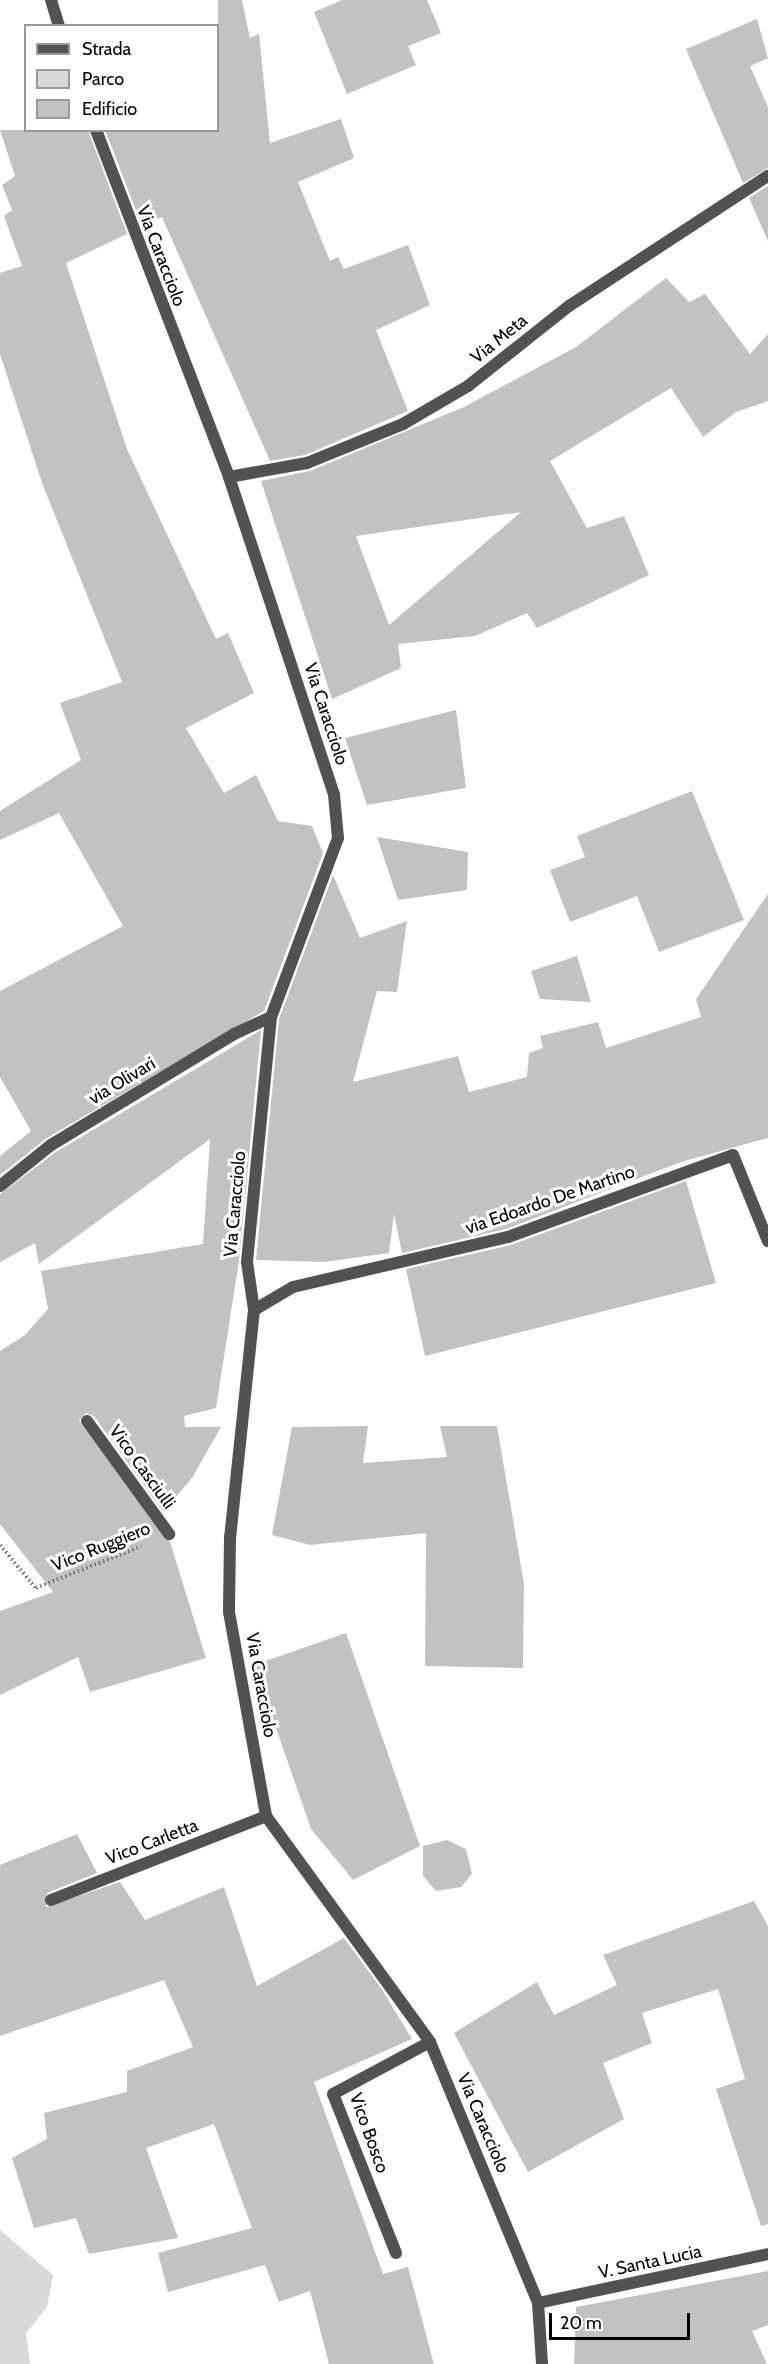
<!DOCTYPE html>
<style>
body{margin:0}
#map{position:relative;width:768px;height:2364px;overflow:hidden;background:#fff;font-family:Cabin,sans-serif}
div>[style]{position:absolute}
.green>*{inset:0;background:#d9d9d9}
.building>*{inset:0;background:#c2c2c2}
.path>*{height:4px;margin-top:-2px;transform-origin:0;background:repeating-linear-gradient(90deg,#747474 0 1.5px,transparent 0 4.5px)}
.minor>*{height:12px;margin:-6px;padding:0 6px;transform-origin:6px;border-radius:6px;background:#525252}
span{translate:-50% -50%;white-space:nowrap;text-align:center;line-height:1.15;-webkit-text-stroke:6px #fff;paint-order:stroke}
.street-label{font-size:18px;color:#000}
.legend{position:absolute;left:24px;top:24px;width:195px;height:108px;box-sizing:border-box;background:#fff;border:2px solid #999;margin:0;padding:8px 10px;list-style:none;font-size:18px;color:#000}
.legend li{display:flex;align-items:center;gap:12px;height:30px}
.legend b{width:30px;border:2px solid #999}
.scale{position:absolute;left:549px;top:2313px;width:141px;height:27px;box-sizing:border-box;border:3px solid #000;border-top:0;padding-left:8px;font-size:18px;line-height:21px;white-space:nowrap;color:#000;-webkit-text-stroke:4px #fff;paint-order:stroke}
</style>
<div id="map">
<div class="green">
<i style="clip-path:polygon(0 2230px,53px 2275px,47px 2307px,26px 2333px,30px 2364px,0 2364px)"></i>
</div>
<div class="building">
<i style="clip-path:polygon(218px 0,242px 0,250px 38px,259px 34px,270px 143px,341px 119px,354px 158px,298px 182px,330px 261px,338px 257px,344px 269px,408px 245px,430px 305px,376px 330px,408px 411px,305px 455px,270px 461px,162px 217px,142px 226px,105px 130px,218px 130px)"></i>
<i style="clip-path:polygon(342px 0,427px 0,441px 33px,408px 46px,416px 65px,347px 94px,314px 12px)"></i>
<i style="clip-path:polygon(757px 19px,768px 58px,750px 66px,768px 107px,768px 168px,743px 183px,686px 49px)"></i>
<i style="clip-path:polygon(0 130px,88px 130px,127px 234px,66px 263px,127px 449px,216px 639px,228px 633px,254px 693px,186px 728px,224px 793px,256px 775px,278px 821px,312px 826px,323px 853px,264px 1011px,47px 1138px,0 1175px,0 1156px,31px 1131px,0 1077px,0 991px,123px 926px,59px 813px,0 840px,0 811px,81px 760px,60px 703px,122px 682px,42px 483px,0 354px,0 273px,22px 266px,4px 216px,12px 210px,2px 185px,15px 176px)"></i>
<i style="clip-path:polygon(768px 186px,768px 241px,749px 198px)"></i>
<i style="clip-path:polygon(evenodd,666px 278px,689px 302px,705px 294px,750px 354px,768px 334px,768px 401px,736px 412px,703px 437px,671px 388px,550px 461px,587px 528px,624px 516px,649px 575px,537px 628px,527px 613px,475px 636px,398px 644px,401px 668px,332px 699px,261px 481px,310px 471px,464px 407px,576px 347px,666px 278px,521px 512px,389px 625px,356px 536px,521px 512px)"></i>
<i style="clip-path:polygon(456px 710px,466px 788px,367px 805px,345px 738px)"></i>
<i style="clip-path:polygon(692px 791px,744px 920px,659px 952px,637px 896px,570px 922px,550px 870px,585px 857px,577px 836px)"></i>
<i style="clip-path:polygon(377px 837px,468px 852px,467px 890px,398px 900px)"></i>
<i style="clip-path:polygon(333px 875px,360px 938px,407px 921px,397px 992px,377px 991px,353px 1082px,458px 1056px,469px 1092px,527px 1077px,529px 1053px,543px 1048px,540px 1036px,598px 1022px,606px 1048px,701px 1017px,696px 999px,768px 894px,768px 1138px,681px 1162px,506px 1229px,402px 1253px,394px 1214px,389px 1253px,324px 1262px,256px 1260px,279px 1019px)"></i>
<i style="clip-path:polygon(577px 956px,591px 1002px,540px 999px,531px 971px)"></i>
<i style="clip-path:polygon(261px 1030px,239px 1261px,216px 1408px,184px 1416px,185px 1427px,221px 1427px,192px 1478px,163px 1512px,94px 1416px,86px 1413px,79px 1421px,170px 1542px,206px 1658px,90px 1692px,78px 1657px,0 1695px,0 1611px,53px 1592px,0 1524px,0 1351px,25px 1335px,48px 1309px,41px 1271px,203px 1244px,210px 1139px,39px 1264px,35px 1243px,0 1262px,0 1194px,56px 1152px)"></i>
<i style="clip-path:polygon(686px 1181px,716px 1283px,425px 1356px,406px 1269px,511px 1245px)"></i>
<i style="clip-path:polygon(368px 1426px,363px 1463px,447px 1457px,440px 1426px,497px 1426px,524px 1584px,523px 1668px,425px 1666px,426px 1533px,310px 1545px,272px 1535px,292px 1427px)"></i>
<i style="clip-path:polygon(346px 1633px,420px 1846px,353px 1880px,311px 1829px,254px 1665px)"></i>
<i style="clip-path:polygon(77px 1834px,97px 1873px,47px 1893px,46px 1907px,120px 1882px,145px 1920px,224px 1887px,257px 1986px,344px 1938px,381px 1988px,412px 2039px,314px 2082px,383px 2274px,408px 2267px,434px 2364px,329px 2364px,310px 2291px,279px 2302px,265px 2265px,168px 2292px,158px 2253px,252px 2228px,214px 2124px,146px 2148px,178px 2238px,89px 2254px,76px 2218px,34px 2228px,12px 2158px,47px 2139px,44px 2113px,127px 2092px,127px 2071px,193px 2047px,164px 1980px,0 2036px,0 1865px)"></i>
<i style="clip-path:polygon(447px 1840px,466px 1849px,472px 1874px,461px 1887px,436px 1891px,423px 1876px,423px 1846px)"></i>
<i style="clip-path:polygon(754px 1901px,768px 1926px,768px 2224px,761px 2226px,716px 2089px,745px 2079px,718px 1989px,642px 2013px,652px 2043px,603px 2063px,624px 2119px,528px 2172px,454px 2033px,537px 1982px,554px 2015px,617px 1985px,603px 1955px)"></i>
<i style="clip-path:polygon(768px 2271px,768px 2325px,752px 2331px,767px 2364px,574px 2364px,576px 2307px)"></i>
</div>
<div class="path">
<i style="left:0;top:1545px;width:56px;rotate:50.1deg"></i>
<i style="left:36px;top:1588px;width:113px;rotate:-21.8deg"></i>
</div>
<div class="minor">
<i style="left:51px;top:0;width:27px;rotate:73deg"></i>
<i style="left:96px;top:130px;width:372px;rotate:69deg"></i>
<i style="left:229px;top:477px;width:335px;rotate:71.7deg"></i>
<i style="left:334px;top:795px;width:43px;rotate:84.7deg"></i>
<i style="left:338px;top:838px;width:191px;rotate:110.5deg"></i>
<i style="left:271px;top:1017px;width:246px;rotate:95.6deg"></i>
<i style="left:247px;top:1262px;width:49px;rotate:81.7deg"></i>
<i style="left:254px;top:1310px;width:228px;rotate:96deg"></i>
<i style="left:230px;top:1537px;width:75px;rotate:90.8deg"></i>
<i style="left:229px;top:1612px;width:207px;rotate:79.7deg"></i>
<i style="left:266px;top:1816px;width:279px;rotate:54deg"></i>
<i style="left:430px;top:2042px;width:282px;rotate:67.5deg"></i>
<i style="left:538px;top:2303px;width:61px;rotate:86.2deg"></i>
<i style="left:229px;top:477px;width:79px;rotate:-10.2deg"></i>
<i style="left:307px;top:463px;width:104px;rotate:-22.1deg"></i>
<i style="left:403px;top:424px;width:75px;rotate:-30.3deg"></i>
<i style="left:468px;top:386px;width:129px;rotate:-38.4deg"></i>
<i style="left:569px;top:306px;width:238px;rotate:-33.2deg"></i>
<i style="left:0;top:1186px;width:65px;rotate:-38.8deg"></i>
<i style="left:51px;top:1145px;width:214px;rotate:-31.2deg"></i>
<i style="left:234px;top:1034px;width:41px;rotate:-24.7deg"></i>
<i style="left:254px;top:1310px;width:45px;rotate:-30.5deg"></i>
<i style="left:293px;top:1287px;width:221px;rotate:-13.1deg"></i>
<i style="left:508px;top:1237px;width:239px;rotate:-20deg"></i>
<i style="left:733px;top:1155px;width:93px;rotate:67.9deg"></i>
<i style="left:87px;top:1421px;width:140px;rotate:54deg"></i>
<i style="left:51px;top:1900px;width:231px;rotate:-21.3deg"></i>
<i style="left:396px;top:2253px;width:171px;rotate:-111.6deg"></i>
<i style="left:333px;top:2094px;width:110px;rotate:-28.2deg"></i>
<i style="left:538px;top:2303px;width:235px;rotate:-12deg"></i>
</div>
<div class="street-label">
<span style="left:161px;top:256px;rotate:69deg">Via Caracciolo</span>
<span style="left:499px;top:339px;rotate:-39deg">Via Meta</span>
<span style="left:326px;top:714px;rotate:72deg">Via Caracciolo</span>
<span style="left:122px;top:1081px;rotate:-31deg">via Olivari</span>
<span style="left:550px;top:1200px;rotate:-19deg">via Edoardo De Martino</span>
<span style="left:235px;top:1204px;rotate:-85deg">Via Caracciolo</span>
<span style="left:142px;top:1467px;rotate:54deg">Vico Casciulli</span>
<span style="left:101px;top:1547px;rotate:-22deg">Vico Ruggiero</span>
<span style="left:261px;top:1685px;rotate:80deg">Via Caracciolo</span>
<span style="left:152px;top:1842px;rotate:-21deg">Vico Carletta</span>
<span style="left:483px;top:2123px;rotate:67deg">Via Caracciolo</span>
<span style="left:369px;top:2133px;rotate:70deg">Vico Bosco</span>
<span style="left:650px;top:2262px;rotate:-12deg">V. Santa Lucia</span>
</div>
<ul class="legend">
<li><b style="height:8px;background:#525252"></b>Strada</li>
<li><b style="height:16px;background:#d9d9d9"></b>Parco</li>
<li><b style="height:16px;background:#c2c2c2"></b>Edificio</li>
</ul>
<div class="scale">20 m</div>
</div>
